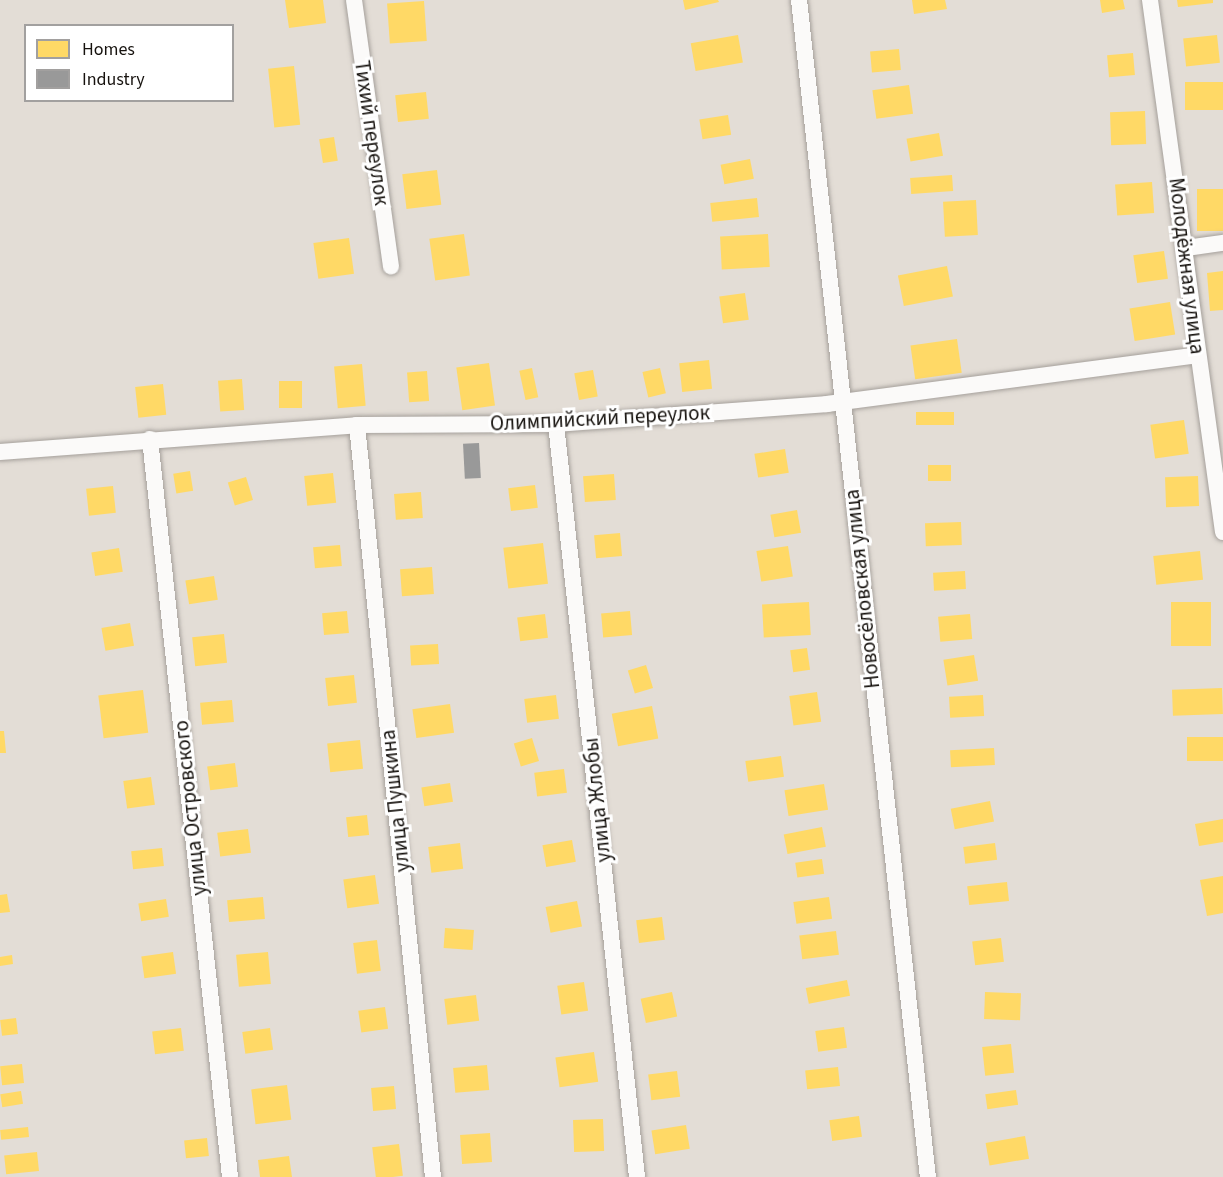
<!DOCTYPE html>
<meta charset="utf-8">
<style>
body{margin:0}
#map{position:relative;width:1223px;height:1177px;overflow:hidden;background:#e3ddd6;font-family:"Source Sans 3",sans-serif}
div>[style]{position:absolute}
[style*='--x']{left:calc(var(--x)*1px);top:calc(var(--y)*1px);width:calc(var(--w)*1px);rotate:calc(var(--a)*1deg)}
.homes>*{inset:0;background:#ffd966;transform-origin:0 0}
.industry>*{inset:0;background:#999;transform-origin:0 0}
.roads{filter:drop-shadow(0 0 2px #a5a09b) drop-shadow(0 0 2px #a5a09b)}
.street>*{height:16px;margin:-8px;padding:0 8px;transform-origin:8px;border-radius:8px;background:#fbfaf9}
span{translate:-50% -50%;white-space:nowrap;text-align:center;line-height:1.15;-webkit-text-stroke:6px #fff;paint-order:stroke}
.street-label{font-size:21px;color:#16120e}
.legend{position:absolute;left:24px;top:24px;width:210px;height:78px;box-sizing:border-box;background:#fff;border:2px solid #a2a09f;margin:0;padding:8px 10px;list-style:none;font-size:18px;color:#16120e}
.legend li{display:flex;align-items:center;gap:12px;height:30px}
.legend b{width:30px;border:2px solid #a2a09f}
</style>
<div id="map">
<div class="homes">
<div style="clip-path:polygon(285px 0,323px 0,326px 23px,289px 28px)"></div>
<div style="clip-path:polygon(683px 0,718px 0,719px 2px,685px 10px)"></div>
<div style="clip-path:polygon(912px 0,945px 0,947px 9px,914px 14px)"></div>
<div style="clip-path:polygon(1100px 0,1123px 0,1125px 9px,1102px 13px)"></div>
<div style="clip-path:polygon(1177px 0,1213px 0,1213px 3px,1178px 7px)"></div>
<div style="left:424px;top:1px;width:40px;height:37px;rotate:86deg"></div>
<div style="left:738px;top:35px;width:28px;height:48px;rotate:80deg"></div>
<div style="left:1217px;top:35px;width:28px;height:34px;rotate:84deg"></div>
<div style="left:899px;top:49px;width:21px;height:29px;rotate:85deg"></div>
<div style="left:1133px;top:53px;width:22px;height:26px;rotate:85deg"></div>
<div style="left:294px;top:66px;width:59px;height:26px;rotate:84deg"></div>
<div style="left:1223px;top:82px;width:28px;height:38px;rotate:90deg"></div>
<div style="left:909px;top:85px;width:29px;height:37px;rotate:82deg"></div>
<div style="left:426px;top:92px;width:27px;height:31px;rotate:84deg"></div>
<div style="left:1145px;top:111px;width:33px;height:35px;rotate:88deg"></div>
<div style="left:728px;top:115px;width:20px;height:29px;rotate:81deg"></div>
<div style="left:939px;top:133px;width:23px;height:33px;rotate:80deg"></div>
<div style="left:334px;top:137px;width:24px;height:15px;rotate:81deg"></div>
<div style="left:750px;top:159px;width:20px;height:30px;rotate:79deg"></div>
<div style="left:437px;top:170px;width:35px;height:35px;rotate:83deg"></div>
<div style="left:952px;top:175px;width:16px;height:42px;rotate:86deg"></div>
<div style="left:1152px;top:182px;width:31px;height:37px;rotate:86deg"></div>
<div style="left:1223px;top:189px;width:42px;height:26px;rotate:90deg"></div>
<div style="left:757px;top:198px;width:19px;height:47px;rotate:84deg"></div>
<div style="left:976px;top:200px;width:35px;height:33px;rotate:87deg"></div>
<div style="left:464px;top:234px;width:42px;height:35px;rotate:82deg"></div>
<div style="left:768px;top:234px;width:33px;height:48px;rotate:87deg"></div>
<div style="left:349px;top:238px;width:36px;height:36px;rotate:82deg"></div>
<div style="left:1164px;top:251px;width:28px;height:31px;rotate:82deg"></div>
<div style="left:947px;top:266px;width:31px;height:50px;rotate:79deg"></div>
<div style="clip-path:polygon(1223px 271px,1223px 310px,1210px 311px,1207px 273px)"></div>
<div style="left:745px;top:293px;width:27px;height:26px;rotate:82deg"></div>
<div style="left:1170px;top:302px;width:33px;height:41px;rotate:81deg"></div>
<div style="left:957px;top:339px;width:34px;height:47px;rotate:82deg"></div>
<div style="left:709px;top:360px;width:29px;height:30px;rotate:84deg"></div>
<div style="left:489px;top:363px;width:43px;height:33px;rotate:82deg"></div>
<div style="left:362px;top:364px;width:42px;height:28px;rotate:85deg"></div>
<div style="left:532px;top:368px;width:30px;height:13px;rotate:78deg"></div>
<div style="left:660px;top:368px;width:26px;height:18px;rotate:77deg"></div>
<div style="left:593px;top:370px;width:27px;height:19px;rotate:80deg"></div>
<div style="left:427px;top:371px;width:30px;height:20px;rotate:86deg"></div>
<div style="left:242px;top:379px;width:31px;height:24px;rotate:86deg"></div>
<div style="left:279px;top:381px;width:23px;height:27px"></div>
<div style="left:163px;top:384px;width:31px;height:28px;rotate:84deg"></div>
<div style="left:954px;top:412px;width:13px;height:38px;rotate:90deg"></div>
<div style="left:1184px;top:420px;width:34px;height:34px;rotate:82deg"></div>
<div style="left:785px;top:449px;width:24px;height:31px;rotate:81deg"></div>
<div style="left:928px;top:465px;width:23px;height:16px"></div>
<div style="left:190px;top:471px;width:20px;height:17px;rotate:81deg"></div>
<div style="left:333px;top:473px;width:30px;height:29px;rotate:84deg"></div>
<div style="left:614px;top:474px;width:26px;height:31px;rotate:86deg"></div>
<div style="left:1198px;top:476px;width:30px;height:33px;rotate:88deg"></div>
<div style="left:246px;top:477px;width:24px;height:19px;rotate:73deg"></div>
<div style="left:535px;top:485px;width:23px;height:27px;rotate:83deg"></div>
<div style="left:113px;top:486px;width:27px;height:27px;rotate:84deg"></div>
<div style="left:421px;top:492px;width:26px;height:27px;rotate:86deg"></div>
<div style="left:797px;top:510px;width:23px;height:27px;rotate:80deg"></div>
<div style="left:961px;top:522px;width:23px;height:36px;rotate:88deg"></div>
<div style="left:620px;top:533px;width:23px;height:26px;rotate:85deg"></div>
<div style="left:543px;top:543px;width:41px;height:40px;rotate:83deg"></div>
<div style="left:340px;top:545px;width:21px;height:27px;rotate:85deg"></div>
<div style="left:788px;top:546px;width:31px;height:32px;rotate:81deg"></div>
<div style="left:119px;top:548px;width:24px;height:28px;rotate:81deg"></div>
<div style="left:1200px;top:551px;width:29px;height:47px;rotate:84deg"></div>
<div style="left:432px;top:567px;width:27px;height:32px;rotate:86deg"></div>
<div style="left:965px;top:571px;width:18px;height:32px;rotate:87deg"></div>
<div style="left:214px;top:576px;width:24px;height:29px;rotate:81deg"></div>
<div style="left:809px;top:602px;width:33px;height:47px;rotate:87deg"></div>
<div style="left:1211px;top:602px;width:44px;height:40px;rotate:90deg"></div>
<div style="left:347px;top:611px;width:22px;height:25px;rotate:85deg"></div>
<div style="left:630px;top:611px;width:24px;height:29px;rotate:85deg"></div>
<div style="left:545px;top:614px;width:24px;height:28px;rotate:83deg"></div>
<div style="left:970px;top:614px;width:25px;height:32px;rotate:85deg"></div>
<div style="left:130px;top:623px;width:23px;height:29px;rotate:80deg"></div>
<div style="left:224px;top:634px;width:29px;height:32px;rotate:84deg"></div>
<div style="left:438px;top:644px;width:20px;height:28px;rotate:87deg"></div>
<div style="left:807px;top:648px;width:22px;height:17px;rotate:82deg"></div>
<div style="left:974px;top:655px;width:26px;height:31px;rotate:81deg"></div>
<div style="left:646px;top:665px;width:24px;height:19px;rotate:73deg"></div>
<div style="left:354px;top:675px;width:28px;height:29px;rotate:84deg"></div>
<div style="left:1222px;top:688px;width:26px;height:50px;rotate:88deg"></div>
<div style="left:143px;top:690px;width:43px;height:45px;rotate:83deg"></div>
<div style="left:817px;top:692px;width:30px;height:28px;rotate:82deg"></div>
<div style="left:556px;top:695px;width:24px;height:32px;rotate:83deg"></div>
<div style="left:983px;top:695px;width:21px;height:34px;rotate:87deg"></div>
<div style="left:232px;top:700px;width:22px;height:32px;rotate:85deg"></div>
<div style="left:450px;top:704px;width:29px;height:38px;rotate:82deg"></div>
<div style="left:652px;top:706px;width:33px;height:41px;rotate:79deg"></div>
<div style="clip-path:polygon(0 731px,4px 731px,6px 753px,0 753px)"></div>
<div style="left:1223px;top:737px;width:24px;height:36px;rotate:90deg"></div>
<div style="left:532px;top:738px;width:24px;height:19px;rotate:73deg"></div>
<div style="left:360px;top:740px;width:29px;height:33px;rotate:84deg"></div>
<div style="left:994px;top:748px;width:17px;height:44px;rotate:87deg"></div>
<div style="left:781px;top:756px;width:21px;height:36px;rotate:82deg"></div>
<div style="left:235px;top:763px;width:24px;height:28px;rotate:83deg"></div>
<div style="left:564px;top:769px;width:24px;height:30px;rotate:83deg"></div>
<div style="left:151px;top:777px;width:28px;height:28px;rotate:82deg"></div>
<div style="left:450px;top:783px;width:19px;height:29px;rotate:81deg"></div>
<div style="left:824px;top:784px;width:26px;height:40px;rotate:81deg"></div>
<div style="left:990px;top:801px;width:21px;height:40px;rotate:79deg"></div>
<div style="left:367px;top:815px;width:20px;height:21px;rotate:84deg"></div>
<div style="clip-path:polygon(1223px 819px,1223px 842px,1199px 846px,1195px 824px)"></div>
<div style="left:822px;top:827px;width:20px;height:39px;rotate:79deg"></div>
<div style="left:248px;top:829px;width:24px;height:31px;rotate:83deg"></div>
<div style="left:572px;top:840px;width:22px;height:30px;rotate:80deg"></div>
<div style="left:460px;top:843px;width:26px;height:32px;rotate:83deg"></div>
<div style="left:995px;top:843px;width:17px;height:32px;rotate:83deg"></div>
<div style="left:162px;top:848px;width:18px;height:31px;rotate:84deg"></div>
<div style="left:822px;top:859px;width:15px;height:27px;rotate:82deg"></div>
<div style="left:375px;top:875px;width:29px;height:32px;rotate:82deg"></div>
<div style="clip-path:polygon(1223px 876px,1223px 913px,1207px 916px,1200px 880px)"></div>
<div style="left:1007px;top:882px;width:19px;height:40px;rotate:84deg"></div>
<div style="clip-path:polygon(7px 894px,10px 912px,0 913px,0 895px)"></div>
<div style="left:263px;top:897px;width:22px;height:36px;rotate:85deg"></div>
<div style="left:829px;top:897px;width:22px;height:36px;rotate:82deg"></div>
<div style="left:166px;top:899px;width:18px;height:28px;rotate:81deg"></div>
<div style="left:577px;top:901px;width:26px;height:32px;rotate:79deg"></div>
<div style="left:662px;top:917px;width:23px;height:26px;rotate:83deg"></div>
<div style="left:445px;top:928px;width:29px;height:20px;rotate:4deg"></div>
<div style="left:836px;top:931px;width:24px;height:37px;rotate:83deg"></div>
<div style="left:1001px;top:938px;width:24px;height:29px;rotate:83deg"></div>
<div style="left:377px;top:940px;width:31px;height:24px;rotate:83deg"></div>
<div style="left:173px;top:952px;width:22px;height:32px;rotate:82deg"></div>
<div style="left:268px;top:952px;width:32px;height:32px;rotate:85deg"></div>
<div style="clip-path:polygon(12px 955px,13px 964px,0 966px,0 957px)"></div>
<div style="left:847px;top:980px;width:16px;height:42px;rotate:79deg"></div>
<div style="left:584px;top:982px;width:29px;height:27px;rotate:82deg"></div>
<div style="left:672px;top:992px;width:25px;height:32px;rotate:78deg"></div>
<div style="left:985px;top:992px;width:36px;height:27px;rotate:2deg"></div>
<div style="left:476px;top:995px;width:26px;height:32px;rotate:83deg"></div>
<div style="left:385px;top:1007px;width:22px;height:27px;rotate:82deg"></div>
<div style="left:16px;top:1018px;width:16px;height:16px;rotate:83deg"></div>
<div style="left:844px;top:1027px;width:21px;height:29px;rotate:82deg"></div>
<div style="left:181px;top:1028px;width:23px;height:29px;rotate:83deg"></div>
<div style="left:270px;top:1028px;width:22px;height:28px;rotate:82deg"></div>
<div style="left:1011px;top:1044px;width:29px;height:29px;rotate:84deg"></div>
<div style="left:594px;top:1052px;width:30px;height:39px;rotate:82deg"></div>
<div style="left:22px;top:1064px;width:19px;height:22px;rotate:84deg"></div>
<div style="left:487px;top:1065px;width:25px;height:34px;rotate:85deg"></div>
<div style="left:838px;top:1067px;width:19px;height:33px;rotate:84deg"></div>
<div style="left:677px;top:1071px;width:26px;height:29px;rotate:83deg"></div>
<div style="left:287px;top:1085px;width:35px;height:36px;rotate:83deg"></div>
<div style="left:394px;top:1086px;width:23px;height:23px;rotate:85deg"></div>
<div style="left:1016px;top:1090px;width:15px;height:31px;rotate:82deg"></div>
<div style="left:21px;top:1091px;width:13px;height:21px;rotate:81deg"></div>
<div style="left:859px;top:1116px;width:21px;height:30px;rotate:82deg"></div>
<div style="left:603px;top:1119px;width:32px;height:30px;rotate:88deg"></div>
<div style="left:686px;top:1125px;width:24px;height:35px;rotate:81deg"></div>
<div style="left:28px;top:1127px;width:10px;height:28px;rotate:84deg"></div>
<div style="left:490px;top:1133px;width:29px;height:30px;rotate:86deg"></div>
<div style="left:1025px;top:1136px;width:23px;height:40px;rotate:80deg"></div>
<div style="left:207px;top:1138px;width:18px;height:23px;rotate:84deg"></div>
<div style="left:399px;top:1144px;width:32px;height:27px;rotate:83deg"></div>
<div style="left:37px;top:1152px;width:19px;height:33px;rotate:84deg"></div>
<div style="clip-path:polygon(289px 1156px,292px 1177px,260px 1177px,258px 1160px)"></div>
</div>
<div class="industry">
<div style="left:479px;top:443px;width:35px;height:16px;rotate:87deg"></div>
</div>
<div class="roads">
<div class="street">
<div style="--x:354;--y:0;--w:269;--a:82.1"></div>
<div style="--x:799;--y:0;--w:1184;--a:83.75"></div>
<div style="--x:1150;--y:0;--w:537;--a:82.19"></div>
<div style="--x:1186;--y:248;--w:37;--a:-8"></div>
<div style="--x:556;--y:424;--w:757;--a:83.86"></div>
<div style="--x:357;--y:425;--w:756;--a:84.23"></div>
<div style="--x:150;--y:439;--w:742;--a:83.81"></div>
<div style="--x:0;--y:452;--w:358;--a:-4.3"></div>
<div style="--x:357;--y:425;--w:199;--a:-0.3"></div>
<div style="--x:556;--y:424;--w:272;--a:-4.2"></div>
<div style="--x:827;--y:404;--w:374;--a:-7.5"></div>
</div>
</div>
<div class="street-label">
<span style="left:372px;top:133px;rotate:82deg">Тихий переулок</span>
<span style="left:1187px;top:266px;rotate:83deg">Молодёжная улица</span>
<span style="left:600px;top:418px;rotate:-3deg">Олимпийский переулок</span>
<span style="left:862px;top:589px;rotate:-96deg">Новосёловская улица</span>
<span style="left:597px;top:800px;rotate:-96deg">улица Жлобы</span>
<span style="left:395px;top:801px;rotate:-96deg">улица Пушкина</span>
<span style="left:190px;top:808px;rotate:-96deg">улица Островского</span>
</div>
<ul class="legend">
<li><b style="height:16px;background:#ffd966"></b>Homes</li>
<li><b style="height:16px;background:#999"></b>Industry</li>
</ul>
</div>
